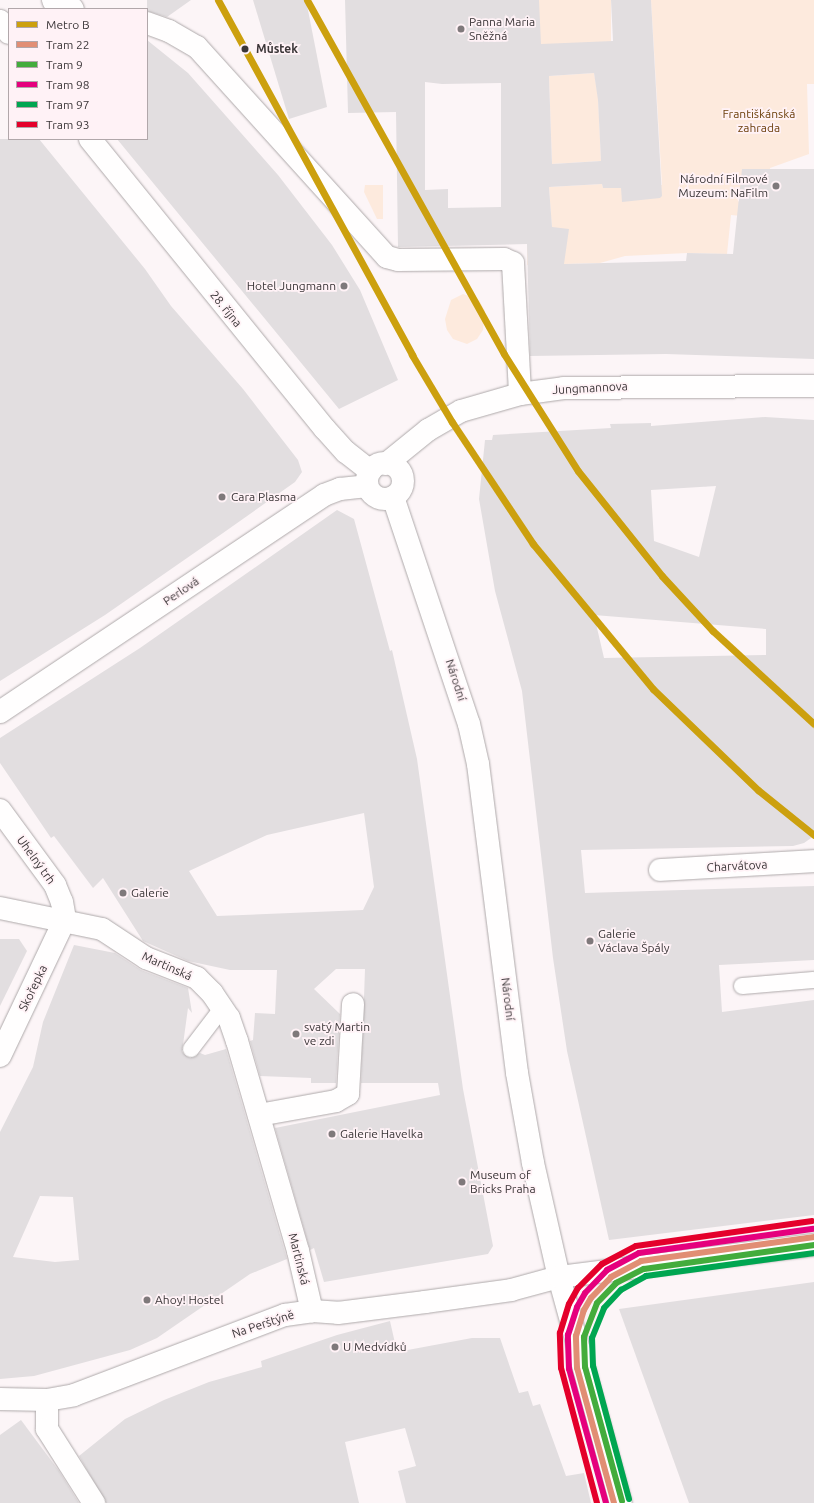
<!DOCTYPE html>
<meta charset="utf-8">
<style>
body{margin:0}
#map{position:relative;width:814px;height:1503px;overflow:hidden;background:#fcf5f7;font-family:Ubuntu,sans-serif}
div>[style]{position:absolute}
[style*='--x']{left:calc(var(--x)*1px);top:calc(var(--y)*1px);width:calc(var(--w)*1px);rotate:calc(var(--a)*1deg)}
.green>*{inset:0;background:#fdeadd;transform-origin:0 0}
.building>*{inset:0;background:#e2dee0}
.roads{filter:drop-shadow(0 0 1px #aea9aa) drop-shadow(0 0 1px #aea9aa)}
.lane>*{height:16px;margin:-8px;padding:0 8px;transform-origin:8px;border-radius:8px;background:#fffefe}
.street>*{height:22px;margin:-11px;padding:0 11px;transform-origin:11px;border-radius:11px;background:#fffefe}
.street>.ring{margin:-11px;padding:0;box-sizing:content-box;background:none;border:22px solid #fffefe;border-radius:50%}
.tram-1>*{height:6px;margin:-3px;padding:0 3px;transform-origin:3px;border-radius:3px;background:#e18e74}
.tram-2>*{height:6px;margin:-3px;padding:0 3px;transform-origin:3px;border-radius:3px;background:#43ac3c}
.tram-3>*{height:6px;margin:-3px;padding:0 3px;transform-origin:3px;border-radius:3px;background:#e5007d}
.tram-4>*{height:6px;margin:-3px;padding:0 3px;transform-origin:3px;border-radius:3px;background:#00a651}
.tram-5>*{height:6px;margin:-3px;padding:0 3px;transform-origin:3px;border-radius:3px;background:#e4002b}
.metro-1>*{height:7px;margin:-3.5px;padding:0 3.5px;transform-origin:3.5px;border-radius:3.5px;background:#cca00e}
.dots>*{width:11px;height:11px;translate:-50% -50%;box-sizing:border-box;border:2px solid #fff2f6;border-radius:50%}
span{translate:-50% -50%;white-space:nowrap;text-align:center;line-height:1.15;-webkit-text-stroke:3.5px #fff2f6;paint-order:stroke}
.poi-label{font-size:12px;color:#3b3638}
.left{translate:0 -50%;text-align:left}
.right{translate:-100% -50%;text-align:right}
.stop-label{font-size:12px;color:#3b3638;font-weight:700}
.park-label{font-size:12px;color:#6e410e}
.street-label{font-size:12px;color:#3b3638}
.legend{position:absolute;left:8px;top:8px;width:140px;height:132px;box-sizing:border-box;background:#fff2f6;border:1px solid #b1a7aa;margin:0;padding:5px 7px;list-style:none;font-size:12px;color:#3b3638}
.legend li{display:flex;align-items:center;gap:8px;height:20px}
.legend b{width:20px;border:1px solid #b1a7aa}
</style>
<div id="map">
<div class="green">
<div style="left:539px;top:0;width:72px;height:44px"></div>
<div style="clip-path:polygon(651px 0,814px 0,814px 84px,807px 84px,809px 154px,770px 168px,766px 220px,765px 218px,731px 215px,727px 254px,687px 253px,625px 256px,600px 263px,527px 265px,527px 244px,538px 244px,552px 230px,549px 187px,602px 184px,603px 188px,662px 185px)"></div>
<div style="clip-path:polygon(594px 73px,598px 96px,601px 161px,552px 164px,549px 76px)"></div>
<div style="clip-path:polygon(365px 185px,383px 185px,383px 219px,377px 219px,364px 192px)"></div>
<div style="clip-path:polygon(463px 294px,479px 300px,485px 311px,483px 330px,477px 339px,467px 344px,453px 339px,447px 330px,445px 319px,451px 300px)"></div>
</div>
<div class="building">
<div style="clip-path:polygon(147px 0,191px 0,167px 17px,147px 11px)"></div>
<div style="clip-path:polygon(253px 0,306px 0,327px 107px,289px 119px)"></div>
<div style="clip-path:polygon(evenodd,345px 0,539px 0,541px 44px,613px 41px,611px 0,651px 0,662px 196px,660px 198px,622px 202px,621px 188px,603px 188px,602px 184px,549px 187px,552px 227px,569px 229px,564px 264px,686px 261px,687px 253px,733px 254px,742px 169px,814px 169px,814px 359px,666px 354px,530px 356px,527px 244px,398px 247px,396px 112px,348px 113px,345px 0,594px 73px,598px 100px,601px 161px,552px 164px,549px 76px,594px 73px,345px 0,425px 82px,442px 84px,501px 83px,501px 207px,448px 208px,448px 189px,425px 190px,425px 82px)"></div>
<div style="clip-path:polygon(147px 40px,188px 73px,211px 99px,278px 175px,332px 245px,360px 290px,398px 380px,339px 409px,117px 139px,147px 139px)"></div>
<div style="clip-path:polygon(0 139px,39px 139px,145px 269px,171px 306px,243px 389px,298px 460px,302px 472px,295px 482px,223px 533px,105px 615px,0 681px)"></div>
<div style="clip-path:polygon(evenodd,765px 417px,814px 420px,814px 836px,804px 843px,793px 846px,581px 850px,585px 893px,814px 886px,814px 960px,719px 965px,722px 1012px,814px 1000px,814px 1215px,609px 1240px,567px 1051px,553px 958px,522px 691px,495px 591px,479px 499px,485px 440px,492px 440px,493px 435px,611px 428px,610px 424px,651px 423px,651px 426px,765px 417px,716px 486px,699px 557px,654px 541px,651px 490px,716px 486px,765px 417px,594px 615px,766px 629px,766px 655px,604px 658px,594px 615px)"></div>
<div style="clip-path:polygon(evenodd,337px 510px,354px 519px,390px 651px,392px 650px,417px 759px,463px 1089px,493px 1246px,488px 1254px,324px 1282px,314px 1248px,310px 1250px,275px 1128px,440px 1095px,438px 1083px,361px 1083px,365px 969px,336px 969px,314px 989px,340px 1014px,336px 1083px,311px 1083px,311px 1078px,260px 1076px,250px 1041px,253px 1040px,255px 1013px,275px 1014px,277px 970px,230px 970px,188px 961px,143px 941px,103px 878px,93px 888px,54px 836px,51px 838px,0 763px,0 738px,140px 648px,337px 510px,364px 813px,374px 887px,363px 910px,217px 916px,189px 871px,267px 835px,364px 813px)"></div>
<div style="clip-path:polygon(0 939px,19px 939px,27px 951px,0 1006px)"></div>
<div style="clip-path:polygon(evenodd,74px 945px,115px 953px,141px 970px,188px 988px,192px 1013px,188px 1008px,182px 1052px,190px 1058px,200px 1053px,205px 1055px,226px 1049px,287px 1259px,250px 1274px,157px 1338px,130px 1350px,34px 1376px,0 1379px,0 1132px,33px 1067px,43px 1022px,74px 945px,40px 1196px,73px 1197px,79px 1260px,55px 1262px,13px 1257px,40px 1196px)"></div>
<div style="clip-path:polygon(814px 1282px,814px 1503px,689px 1503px,619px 1309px)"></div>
<div style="clip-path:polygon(390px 1321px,397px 1352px,472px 1338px,500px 1338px,519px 1393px,528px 1391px,533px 1406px,540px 1404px,566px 1476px,584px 1473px,591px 1503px,406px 1503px,398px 1471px,416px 1466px,405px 1428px,345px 1442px,359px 1503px,106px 1503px,79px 1456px,125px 1419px,164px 1400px,209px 1382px,262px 1367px,261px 1361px,337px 1335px)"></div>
<div style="clip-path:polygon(21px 1420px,59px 1471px,79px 1503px,0 1503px,0 1435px)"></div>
</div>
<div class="roads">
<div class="lane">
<div style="--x:742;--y:986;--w:72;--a:-4.8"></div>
<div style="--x:191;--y:1049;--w:53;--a:-52.7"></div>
</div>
<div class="street">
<div style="--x:53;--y:0;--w:7;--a:63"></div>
<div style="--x:56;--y:6;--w:17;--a:10"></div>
<div style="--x:0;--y:21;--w:15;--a:53"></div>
<div style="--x:147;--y:23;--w:23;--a:20"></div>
<div style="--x:169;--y:31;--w:32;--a:30"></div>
<div style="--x:197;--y:47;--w:283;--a:47.9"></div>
<div style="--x:387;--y:257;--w:11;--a:15"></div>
<div style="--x:398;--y:260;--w:106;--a:-0.5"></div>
<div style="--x:504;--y:259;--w:10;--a:24"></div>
<div style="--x:513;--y:263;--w:131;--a:86.9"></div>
<div style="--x:90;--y:139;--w:373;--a:51"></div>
<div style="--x:325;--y:429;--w:31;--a:48"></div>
<div style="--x:346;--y:452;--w:31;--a:38"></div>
<div class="ring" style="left:367px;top:463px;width:14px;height:14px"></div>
<div style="--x:386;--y:464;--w:54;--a:-39"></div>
<div style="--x:428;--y:430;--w:38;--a:-30"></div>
<div style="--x:461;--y:411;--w:61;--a:-16.1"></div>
<div style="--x:520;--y:394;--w:44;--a:-7.8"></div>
<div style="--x:564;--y:388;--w:250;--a:-0.5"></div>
<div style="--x:393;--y:497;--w:239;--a:71.5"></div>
<div style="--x:469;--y:724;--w:41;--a:77.3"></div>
<div style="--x:478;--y:764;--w:311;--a:82.8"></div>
<div style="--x:517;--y:1073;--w:91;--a:79.9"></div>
<div style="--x:533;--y:1163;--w:117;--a:77.2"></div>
<div style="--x:559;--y:1277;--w:234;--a:74.7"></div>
<div style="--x:0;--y:712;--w:390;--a:-33.8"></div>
<div style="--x:324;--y:495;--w:17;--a:-21"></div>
<div style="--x:340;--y:489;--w:27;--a:-6"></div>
<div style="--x:0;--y:810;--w:93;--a:53.7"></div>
<div style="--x:55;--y:885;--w:18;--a:68"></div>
<div style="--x:62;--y:902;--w:17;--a:80"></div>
<div style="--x:660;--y:870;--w:154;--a:-3.3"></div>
<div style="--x:0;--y:908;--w:104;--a:11.6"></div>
<div style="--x:102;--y:929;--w:53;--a:33.4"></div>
<div style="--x:146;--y:958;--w:55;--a:21.4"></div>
<div style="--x:197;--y:978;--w:21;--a:45"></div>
<div style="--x:212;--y:993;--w:30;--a:56"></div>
<div style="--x:229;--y:1018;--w:24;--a:71"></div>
<div style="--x:237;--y:1041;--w:219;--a:73.8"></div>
<div style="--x:298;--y:1251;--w:62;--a:76.9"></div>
<div style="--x:0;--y:1056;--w:152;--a:-64.6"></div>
<div style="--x:259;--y:1115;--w:78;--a:-10.3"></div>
<div style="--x:336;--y:1101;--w:14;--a:-30"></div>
<div style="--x:348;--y:1094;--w:90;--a:-86.8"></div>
<div style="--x:0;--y:1399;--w:47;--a:1.2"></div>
<div style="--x:47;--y:1400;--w:27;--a:-10"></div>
<div style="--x:74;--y:1395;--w:226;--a:-20.8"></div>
<div style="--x:285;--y:1315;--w:27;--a:-8"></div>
<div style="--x:312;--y:1311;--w:26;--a:4"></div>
<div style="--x:338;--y:1313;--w:88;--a:-7.2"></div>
<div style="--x:425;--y:1302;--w:87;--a:-7.9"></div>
<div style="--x:511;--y:1290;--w:50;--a:-15.2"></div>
<div style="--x:559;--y:1277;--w:257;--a:-7.2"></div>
<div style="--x:47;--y:1400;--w:29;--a:90"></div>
<div style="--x:47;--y:1429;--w:88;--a:57.6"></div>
</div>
</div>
<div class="tram-1">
<div style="--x:614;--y:1503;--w:140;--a:-105.3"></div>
<div style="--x:577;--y:1368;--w:32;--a:-92"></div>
<div style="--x:576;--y:1336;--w:27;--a:-73"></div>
<div style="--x:584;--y:1310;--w:14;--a:-60"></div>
<div style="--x:591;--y:1298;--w:29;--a:-46"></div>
<div style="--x:611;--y:1277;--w:34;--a:-28"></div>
<div style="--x:641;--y:1261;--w:175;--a:-7.9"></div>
</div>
<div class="tram-2">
<div style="--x:622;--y:1501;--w:139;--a:-105.4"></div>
<div style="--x:585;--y:1367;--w:30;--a:-92"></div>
<div style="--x:584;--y:1337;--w:36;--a:-69"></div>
<div style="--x:597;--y:1303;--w:28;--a:-46"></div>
<div style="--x:616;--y:1283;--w:31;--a:-27"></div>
<div style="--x:644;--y:1269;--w:172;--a:-8"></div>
</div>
<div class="tram-3">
<div style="--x:606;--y:1503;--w:139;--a:-105.4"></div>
<div style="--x:569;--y:1369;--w:34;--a:-92"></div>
<div style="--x:568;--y:1335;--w:29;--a:-72"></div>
<div style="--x:577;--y:1307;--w:16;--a:-60"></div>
<div style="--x:585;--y:1293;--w:32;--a:-46"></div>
<div style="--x:607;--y:1270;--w:36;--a:-28"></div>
<div style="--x:639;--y:1253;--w:176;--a:-7.9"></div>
</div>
<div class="tram-4">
<div style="--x:629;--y:1499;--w:138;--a:-105.1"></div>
<div style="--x:593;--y:1366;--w:28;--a:-92"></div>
<div style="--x:592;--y:1338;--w:32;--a:-68"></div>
<div style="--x:604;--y:1308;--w:25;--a:-47"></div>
<div style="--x:621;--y:1290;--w:29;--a:-29"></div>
<div style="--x:646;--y:1276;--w:170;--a:-7.8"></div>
</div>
<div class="tram-5">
<div style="--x:597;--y:1503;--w:140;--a:-104.9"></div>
<div style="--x:561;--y:1368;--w:35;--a:-92"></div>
<div style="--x:560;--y:1333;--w:30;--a:-73"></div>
<div style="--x:569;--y:1304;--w:18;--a:-61"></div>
<div style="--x:578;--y:1288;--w:34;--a:-45"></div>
<div style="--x:602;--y:1264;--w:38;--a:-28"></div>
<div style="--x:636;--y:1246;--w:178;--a:-8.1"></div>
</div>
<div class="metro-1">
<div style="--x:218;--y:0;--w:405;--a:61.3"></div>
<div style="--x:412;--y:355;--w:78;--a:59.2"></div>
<div style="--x:452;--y:422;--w:146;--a:56.4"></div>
<div style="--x:533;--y:544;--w:188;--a:50.4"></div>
<div style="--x:653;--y:689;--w:146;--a:43.9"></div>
<div style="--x:758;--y:790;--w:72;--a:38.8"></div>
<div style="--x:307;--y:0;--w:405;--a:60.9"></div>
<div style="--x:504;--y:354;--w:138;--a:57.7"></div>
<div style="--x:578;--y:471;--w:134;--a:51.3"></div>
<div style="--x:662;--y:576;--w:75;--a:47.2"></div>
<div style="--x:713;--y:631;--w:137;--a:42.6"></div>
</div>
<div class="dots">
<div style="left:461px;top:29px;background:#7f797b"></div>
<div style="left:245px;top:49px;background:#3b3638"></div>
<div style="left:776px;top:186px;background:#7f797b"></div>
<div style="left:344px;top:286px;background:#7f797b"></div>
<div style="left:222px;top:497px;background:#7f797b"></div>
<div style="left:123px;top:893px;background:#7f797b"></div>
<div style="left:590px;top:941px;background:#7f797b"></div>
<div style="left:296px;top:1034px;background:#7f797b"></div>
<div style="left:332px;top:1134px;background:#7f797b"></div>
<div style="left:462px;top:1182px;background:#7f797b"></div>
<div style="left:147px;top:1300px;background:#7f797b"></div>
<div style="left:335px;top:1347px;background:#7f797b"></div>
</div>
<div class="poi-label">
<span class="left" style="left:469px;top:29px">Panna Maria<br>Sněžná</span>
<span class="right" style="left:768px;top:186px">Národní Filmové<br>Muzeum: NaFilm</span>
<span class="right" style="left:336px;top:286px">Hotel Jungmann</span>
<span class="left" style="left:231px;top:497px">Cara Plasma</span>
<span class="left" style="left:131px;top:893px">Galerie</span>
<span class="left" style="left:598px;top:941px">Galerie<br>Václava Špály</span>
<span class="left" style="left:304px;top:1034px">svatý Martin<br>ve zdi</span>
<span class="left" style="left:340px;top:1134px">Galerie Havelka</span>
<span class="left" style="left:470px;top:1182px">Museum of<br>Bricks Praha</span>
<span class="left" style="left:155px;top:1300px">Ahoy! Hostel</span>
<span class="left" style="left:343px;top:1347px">U Medvídků</span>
</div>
<div class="stop-label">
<span class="left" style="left:256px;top:49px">Můstek</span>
</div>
<div class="park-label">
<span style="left:759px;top:121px">Františkánská<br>zahrada</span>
</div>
<div class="street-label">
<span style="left:226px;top:309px;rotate:51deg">28. října</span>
<span style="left:590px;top:388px;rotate:-3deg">Jungmannova</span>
<span style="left:181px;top:591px;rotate:-34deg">Perlová</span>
<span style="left:456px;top:680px;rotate:72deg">Národní</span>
<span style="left:36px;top:860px;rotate:54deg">Uhelný trh</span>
<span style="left:737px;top:866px;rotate:-3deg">Charvátova</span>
<span style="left:167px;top:966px;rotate:24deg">Martinská</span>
<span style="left:33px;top:988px;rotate:-64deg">Skořepka</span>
<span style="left:508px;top:999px;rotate:83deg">Národní</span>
<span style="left:299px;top:1259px;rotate:76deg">Martinská</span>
<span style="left:263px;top:1324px;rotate:-18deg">Na Perštýně</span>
</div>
<ul class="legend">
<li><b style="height:5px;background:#cca00e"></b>Metro B</li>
<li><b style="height:5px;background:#e18e74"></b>Tram 22</li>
<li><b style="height:5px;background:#43ac3c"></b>Tram 9</li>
<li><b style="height:5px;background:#e5007d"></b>Tram 98</li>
<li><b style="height:5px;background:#00a651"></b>Tram 97</li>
<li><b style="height:5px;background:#e4002b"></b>Tram 93</li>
</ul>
</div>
